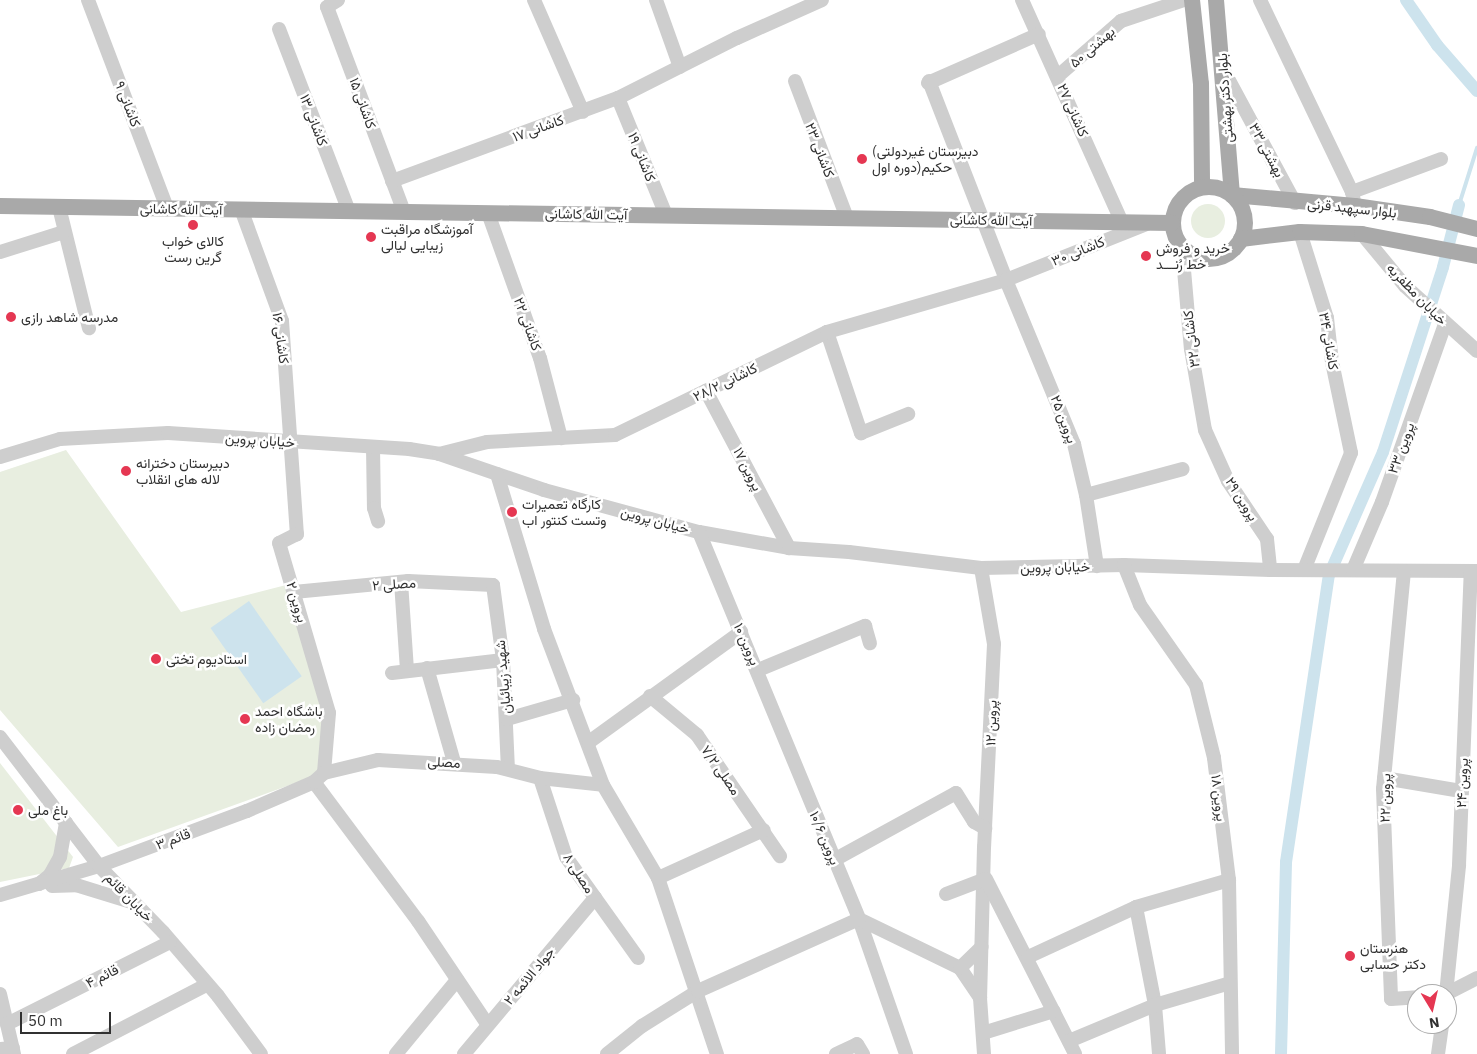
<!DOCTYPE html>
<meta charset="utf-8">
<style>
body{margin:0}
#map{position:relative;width:1477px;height:1054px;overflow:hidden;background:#fff;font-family:"IBM Plex Sans",Vazirmatn,sans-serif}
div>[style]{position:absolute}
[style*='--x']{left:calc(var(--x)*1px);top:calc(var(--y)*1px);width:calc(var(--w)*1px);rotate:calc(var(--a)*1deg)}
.green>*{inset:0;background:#e8eee0}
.round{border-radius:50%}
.water>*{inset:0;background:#cde3ed;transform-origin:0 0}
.stream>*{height:4px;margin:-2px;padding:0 2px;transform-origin:2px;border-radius:2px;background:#cde3ed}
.canal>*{height:12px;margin:-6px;padding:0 6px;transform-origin:6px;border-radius:6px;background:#cde3ed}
.minor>*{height:14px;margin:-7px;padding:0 7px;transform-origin:7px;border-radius:7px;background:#cecece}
.major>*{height:16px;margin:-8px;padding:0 8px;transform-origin:8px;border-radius:8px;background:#a9a9a9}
.major>.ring{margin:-8px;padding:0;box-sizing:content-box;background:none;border:16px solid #a9a9a9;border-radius:50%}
.dots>*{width:14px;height:14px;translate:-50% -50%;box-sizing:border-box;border:2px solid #fff;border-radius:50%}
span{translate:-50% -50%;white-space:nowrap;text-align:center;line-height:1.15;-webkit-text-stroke:5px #fff;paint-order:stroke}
.street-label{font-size:14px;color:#313131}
.poi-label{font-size:14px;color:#313131}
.left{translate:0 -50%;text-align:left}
.north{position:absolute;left:1407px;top:984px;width:50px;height:50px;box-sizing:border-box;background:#fff;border:1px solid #adadad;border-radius:50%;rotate:171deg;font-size:14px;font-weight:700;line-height:20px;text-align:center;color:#313131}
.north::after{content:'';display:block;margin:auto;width:18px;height:22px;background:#e53752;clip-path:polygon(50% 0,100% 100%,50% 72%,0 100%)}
.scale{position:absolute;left:20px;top:1012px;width:91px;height:22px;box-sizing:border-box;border:2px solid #313131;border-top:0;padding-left:6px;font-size:15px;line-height:18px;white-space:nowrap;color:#313131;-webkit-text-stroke:4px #fff;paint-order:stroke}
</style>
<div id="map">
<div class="green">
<div class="round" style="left:1191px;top:204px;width:34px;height:34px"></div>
<div style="clip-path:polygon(66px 450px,181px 612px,290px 584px,325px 706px,323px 773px,118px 847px,0 710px,0 472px)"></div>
<div style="clip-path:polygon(0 763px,73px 857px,69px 868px,0 882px)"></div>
</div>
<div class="water">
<div style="left:249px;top:601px;width:92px;height:47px;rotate:55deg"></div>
</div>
<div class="stream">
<div style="--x:1459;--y:205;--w:60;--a:-72.5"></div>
</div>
<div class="canal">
<div style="--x:1406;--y:0;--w:55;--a:55.4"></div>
<div style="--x:1437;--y:45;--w:61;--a:49"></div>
<div style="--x:1281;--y:1054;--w:192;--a:-88.5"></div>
<div style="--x:1286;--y:862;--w:290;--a:-81.5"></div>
<div style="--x:1329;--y:575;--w:134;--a:-66.3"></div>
<div style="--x:1383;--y:452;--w:194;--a:-72"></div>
<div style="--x:1443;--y:267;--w:64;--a:-75.5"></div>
</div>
<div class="minor">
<div style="--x:88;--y:0;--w:222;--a:69.2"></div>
<div style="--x:338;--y:0;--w:13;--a:148"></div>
<div style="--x:327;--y:7;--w:219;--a:69.4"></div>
<div style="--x:534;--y:0;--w:122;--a:66.4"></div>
<div style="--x:656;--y:0;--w:71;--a:70.3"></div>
<div style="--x:1022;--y:0;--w:243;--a:65.8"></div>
<div style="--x:1260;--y:0;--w:213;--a:64.4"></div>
<div style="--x:1352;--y:192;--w:14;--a:78"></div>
<div style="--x:279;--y:29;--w:195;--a:69"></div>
<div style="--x:1224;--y:71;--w:150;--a:61.7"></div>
<div style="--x:1058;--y:76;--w:84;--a:-41.1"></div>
<div style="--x:1121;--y:21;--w:66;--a:-18.4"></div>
<div style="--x:795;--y:81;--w:147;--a:69.2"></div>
<div style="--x:929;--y:81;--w:213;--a:68.8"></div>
<div style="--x:1006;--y:280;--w:178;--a:67.5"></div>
<div style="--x:1074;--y:444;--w:52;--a:76.8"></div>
<div style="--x:1086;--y:495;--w:72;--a:81.2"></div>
<div style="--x:928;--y:83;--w:121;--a:-23.8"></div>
<div style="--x:618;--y:98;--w:126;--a:67.7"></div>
<div style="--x:392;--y:181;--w:241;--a:-20.2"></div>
<div style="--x:618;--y:98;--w:133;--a:-26.8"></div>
<div style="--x:737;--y:38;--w:93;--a:-24.1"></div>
<div style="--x:1352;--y:192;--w:95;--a:-20.3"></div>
<div style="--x:59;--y:207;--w:125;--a:76.1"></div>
<div style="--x:241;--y:209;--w:119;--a:69.9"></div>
<div style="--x:282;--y:321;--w:214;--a:86"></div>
<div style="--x:297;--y:534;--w:20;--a:153"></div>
<div style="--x:279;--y:543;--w:177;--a:73.6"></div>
<div style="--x:329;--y:713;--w:60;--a:94.8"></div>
<div style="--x:488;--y:213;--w:154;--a:70.3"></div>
<div style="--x:540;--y:358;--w:83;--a:75.3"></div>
<div style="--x:1300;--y:232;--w:90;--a:72.6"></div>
<div style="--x:1327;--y:318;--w:44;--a:83.5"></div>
<div style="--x:1332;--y:362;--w:93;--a:78.2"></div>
<div style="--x:1351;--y:453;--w:126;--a:111.9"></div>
<div style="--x:1362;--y:234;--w:67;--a:50.4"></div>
<div style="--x:1405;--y:286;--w:97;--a:42.1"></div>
<div style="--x:1182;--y:247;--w:102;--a:85"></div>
<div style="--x:1191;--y:349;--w:82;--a:80.2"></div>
<div style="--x:1205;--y:430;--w:56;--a:65.7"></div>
<div style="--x:1228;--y:481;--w:70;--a:56.1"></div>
<div style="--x:1267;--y:539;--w:31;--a:84"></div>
<div style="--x:0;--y:252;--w:67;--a:-17.4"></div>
<div style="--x:827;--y:332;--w:107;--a:71.4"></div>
<div style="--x:861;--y:433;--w:51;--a:-22"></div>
<div style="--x:706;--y:391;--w:178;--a:62.1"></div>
<div style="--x:373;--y:447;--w:61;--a:89.1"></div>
<div style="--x:374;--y:508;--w:14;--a:73"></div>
<div style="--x:439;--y:454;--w:49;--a:-14"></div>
<div style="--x:487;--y:442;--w:128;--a:-3.1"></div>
<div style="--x:615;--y:435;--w:236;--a:-25.9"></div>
<div style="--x:827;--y:332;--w:186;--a:-16.2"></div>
<div style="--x:1006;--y:280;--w:152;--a:-21.7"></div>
<div style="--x:0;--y:457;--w:63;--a:-16.7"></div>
<div style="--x:60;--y:439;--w:108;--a:-3.2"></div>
<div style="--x:168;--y:433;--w:242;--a:3.8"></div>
<div style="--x:409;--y:449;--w:30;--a:9"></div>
<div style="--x:439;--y:454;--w:111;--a:18.9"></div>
<div style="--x:544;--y:490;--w:161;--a:15.2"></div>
<div style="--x:699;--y:532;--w:91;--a:10.1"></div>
<div style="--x:789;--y:548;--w:60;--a:3.8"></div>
<div style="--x:849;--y:552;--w:133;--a:6.9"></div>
<div style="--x:981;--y:568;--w:143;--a:-1.2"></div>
<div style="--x:1124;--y:565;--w:146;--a:2"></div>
<div style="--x:1270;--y:570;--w:207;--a:0.3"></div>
<div style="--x:497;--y:474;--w:162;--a:73.1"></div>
<div style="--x:544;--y:629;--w:167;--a:69.3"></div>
<div style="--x:603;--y:785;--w:108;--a:59.4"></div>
<div style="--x:658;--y:878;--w:186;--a:71.5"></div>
<div style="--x:1086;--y:495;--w:100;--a:-15"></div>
<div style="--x:699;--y:532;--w:419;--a:67.5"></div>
<div style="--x:859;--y:919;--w:143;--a:70.8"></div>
<div style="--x:1124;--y:565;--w:43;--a:68.2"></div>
<div style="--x:1140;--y:605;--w:98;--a:55"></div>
<div style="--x:1196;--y:685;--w:75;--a:76.1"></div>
<div style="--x:1214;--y:758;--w:123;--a:83"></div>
<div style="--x:1229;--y:880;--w:174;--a:89"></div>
<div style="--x:981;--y:568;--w:77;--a:80.3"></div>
<div style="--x:994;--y:644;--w:203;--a:92.8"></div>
<div style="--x:984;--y:847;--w:151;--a:91.5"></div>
<div style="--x:980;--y:998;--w:56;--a:85.9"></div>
<div style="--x:1353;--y:570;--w:74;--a:-66.9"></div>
<div style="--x:1382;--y:502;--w:189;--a:-70.5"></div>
<div style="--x:1404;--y:571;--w:219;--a:95.5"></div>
<div style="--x:1383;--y:789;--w:210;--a:87.8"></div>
<div style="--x:1391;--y:999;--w:26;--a:-4"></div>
<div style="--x:401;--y:582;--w:89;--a:86.1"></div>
<div style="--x:294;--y:592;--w:115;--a:-5.5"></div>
<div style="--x:408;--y:581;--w:85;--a:2.7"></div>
<div style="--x:493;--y:585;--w:76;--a:82.4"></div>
<div style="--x:503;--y:660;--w:109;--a:87.4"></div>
<div style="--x:427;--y:668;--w:98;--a:74"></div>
<div style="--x:758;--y:670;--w:116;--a:-22.4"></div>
<div style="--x:865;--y:626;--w:18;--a:74"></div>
<div style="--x:392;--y:673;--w:112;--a:-6.7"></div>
<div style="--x:650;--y:696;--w:61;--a:39.7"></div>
<div style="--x:697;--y:735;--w:147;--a:55.6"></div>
<div style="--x:507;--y:719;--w:69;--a:-16.1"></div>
<div style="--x:0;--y:737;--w:163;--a:52.5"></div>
<div style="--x:99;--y:866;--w:92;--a:45.9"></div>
<div style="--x:163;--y:932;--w:84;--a:49.3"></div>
<div style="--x:218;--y:996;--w:72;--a:53.4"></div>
<div style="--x:589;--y:742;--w:188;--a:-35.9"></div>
<div style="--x:540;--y:778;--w:83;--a:71.8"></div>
<div style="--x:566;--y:857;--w:124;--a:54.5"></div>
<div style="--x:1384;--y:778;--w:78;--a:9.6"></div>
<div style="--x:314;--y:782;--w:174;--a:53.2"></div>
<div style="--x:418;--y:921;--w:125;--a:56.1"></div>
<div style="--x:834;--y:860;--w:139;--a:-28.8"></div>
<div style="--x:956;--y:793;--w:34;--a:58"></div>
<div style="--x:974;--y:822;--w:13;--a:29"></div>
<div style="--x:658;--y:878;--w:116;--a:-24.4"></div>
<div style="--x:986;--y:879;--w:196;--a:63"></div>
<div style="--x:39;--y:884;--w:14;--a:-39"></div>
<div style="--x:50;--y:875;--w:21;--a:-61"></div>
<div style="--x:60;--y:857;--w:35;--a:-80"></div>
<div style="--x:52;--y:886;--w:24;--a:-2"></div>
<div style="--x:76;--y:885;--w:58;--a:17.2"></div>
<div style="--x:946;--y:894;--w:42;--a:-21"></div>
<div style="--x:0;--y:895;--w:103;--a:-16.3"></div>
<div style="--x:99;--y:866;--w:158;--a:-20.4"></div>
<div style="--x:247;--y:811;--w:73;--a:-23.4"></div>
<div style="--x:314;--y:782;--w:13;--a:-42"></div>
<div style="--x:324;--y:773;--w:56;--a:-13.5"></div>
<div style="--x:378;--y:760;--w:119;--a:3.4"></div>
<div style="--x:497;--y:767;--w:44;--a:14.3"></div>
<div style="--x:540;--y:778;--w:63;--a:6.3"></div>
<div style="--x:1136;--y:907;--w:100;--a:79"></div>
<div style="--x:1155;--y:1005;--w:49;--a:85.3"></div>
<div style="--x:859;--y:919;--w:112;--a:25.9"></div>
<div style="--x:1028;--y:957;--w:119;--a:-24.8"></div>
<div style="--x:1136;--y:907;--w:97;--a:-16.2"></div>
<div style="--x:960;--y:968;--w:36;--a:56"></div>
<div style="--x:960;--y:968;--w:30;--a:-44"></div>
<div style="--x:0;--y:994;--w:62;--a:76.9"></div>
<div style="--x:1446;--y:994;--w:130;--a:-84.2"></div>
<div style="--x:1459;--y:865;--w:294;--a:-87.7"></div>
<div style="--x:1446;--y:994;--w:35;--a:-27"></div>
<div style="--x:7;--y:1024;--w:182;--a:-26.7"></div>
<div style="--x:983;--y:1033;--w:74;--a:-17.2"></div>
<div style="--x:1069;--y:1041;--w:93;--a:-22.7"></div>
<div style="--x:1155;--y:1005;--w:78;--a:-16.3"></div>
<div style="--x:0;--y:1049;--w:13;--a:-4"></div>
<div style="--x:73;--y:1054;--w:150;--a:-27.4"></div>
<div style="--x:396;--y:1054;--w:96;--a:-50.5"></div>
<div style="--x:464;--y:1054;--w:204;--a:-50"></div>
<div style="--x:607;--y:1054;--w:45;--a:-38.7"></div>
<div style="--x:642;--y:1026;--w:66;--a:-32"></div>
<div style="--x:698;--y:991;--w:176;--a:-24.1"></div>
<div style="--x:836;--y:1054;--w:23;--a:-25"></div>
<div style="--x:857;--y:1044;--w:12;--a:59"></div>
<div style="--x:1438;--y:1054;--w:30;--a:-82"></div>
</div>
<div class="major">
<div style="--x:1192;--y:0;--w:84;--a:83.9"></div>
<div style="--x:1201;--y:84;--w:103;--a:89.4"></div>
<div style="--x:1216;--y:0;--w:196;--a:85.3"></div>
<div style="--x:1232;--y:195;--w:123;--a:5.1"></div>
<div style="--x:1355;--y:206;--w:76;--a:8.3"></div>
<div style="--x:1430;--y:217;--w:49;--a:14.3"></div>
<div class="ring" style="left:1173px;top:187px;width:56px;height:56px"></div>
<div style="--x:0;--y:206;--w:1172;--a:0.83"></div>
<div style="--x:1241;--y:239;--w:59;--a:-6.8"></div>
<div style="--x:1300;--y:232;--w:62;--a:1.8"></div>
<div style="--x:1362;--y:234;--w:117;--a:10.8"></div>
</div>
<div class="dots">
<div style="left:862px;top:159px;background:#e53752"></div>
<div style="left:193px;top:225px;background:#e53752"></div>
<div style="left:371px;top:237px;background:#e53752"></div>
<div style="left:1146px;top:256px;background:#e53752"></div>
<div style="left:11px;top:317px;background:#e53752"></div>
<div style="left:126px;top:471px;background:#e53752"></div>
<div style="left:512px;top:512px;background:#e53752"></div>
<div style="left:156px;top:659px;background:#e53752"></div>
<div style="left:245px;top:719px;background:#e53752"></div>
<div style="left:18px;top:810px;background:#e53752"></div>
<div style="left:1350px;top:956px;background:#e53752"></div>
</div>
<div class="street-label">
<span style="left:1092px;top:47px;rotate:-41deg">بهشتی ۵۰</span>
<span style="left:1225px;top:98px;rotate:-94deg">بلوار دکتر بهشتی</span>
<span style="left:363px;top:103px;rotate:70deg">کاشانی ۱۵</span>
<span style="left:128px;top:104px;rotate:69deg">کاشانی ۹</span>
<span style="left:1073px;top:110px;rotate:66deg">کاشانی ۲۷</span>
<span style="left:314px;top:120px;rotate:69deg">کاشانی ۱۳</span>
<span style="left:538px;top:128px;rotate:-20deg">کاشانی ۱۷</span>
<span style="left:820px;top:150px;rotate:69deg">کاشانی ۲۳</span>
<span style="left:1267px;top:150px;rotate:62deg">بهشتی ۳۳</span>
<span style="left:642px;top:157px;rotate:68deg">کاشانی ۱۹</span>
<span style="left:1352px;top:208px;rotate:6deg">بلوار سپهبد قرنی</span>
<span style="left:181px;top:209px;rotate:1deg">آیت الله کاشانی</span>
<span style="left:586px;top:214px;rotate:1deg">آیت الله کاشانی</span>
<span style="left:991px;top:220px;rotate:1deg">آیت الله کاشانی</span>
<span style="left:1078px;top:251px;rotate:-22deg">کاشانی ۳۰</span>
<span style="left:1417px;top:294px;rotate:46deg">خیابان مظفریه</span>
<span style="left:528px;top:324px;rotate:70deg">کاشانی ۲۲</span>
<span style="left:281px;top:338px;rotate:82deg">کاشانی ۱۶</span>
<span style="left:1191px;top:339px;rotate:-97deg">کاشانی ۳۲</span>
<span style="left:1329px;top:341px;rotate:80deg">کاشانی ۳۴</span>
<span style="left:725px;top:382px;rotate:-26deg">کاشانی ۲۸/۲</span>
<span style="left:1064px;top:419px;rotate:69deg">پروین ۲۵</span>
<span style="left:260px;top:440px;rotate:4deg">خیابان پروین</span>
<span style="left:1401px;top:448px;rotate:-70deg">پروین ۳۳</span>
<span style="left:748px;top:469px;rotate:63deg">پروین ۱۷</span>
<span style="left:1242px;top:499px;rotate:58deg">پروین ۲۹</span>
<span style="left:655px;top:520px;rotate:15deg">خیابان پروین</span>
<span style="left:1055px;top:567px;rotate:-1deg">خیابان پروین</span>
<span style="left:394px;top:584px;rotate:-4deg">مصلی ۲</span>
<span style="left:297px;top:602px;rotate:73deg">پروین ۲</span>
<span style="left:747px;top:644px;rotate:66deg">پروین ۱۰</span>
<span style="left:503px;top:677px;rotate:-95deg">شهید زیبائیان</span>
<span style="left:991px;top:723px;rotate:-88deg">پروین ۱۲</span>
<span style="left:444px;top:762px;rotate:3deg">مصلی</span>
<span style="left:721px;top:770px;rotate:55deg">مصلی ۷/۲</span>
<span style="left:1462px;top:783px;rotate:-88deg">پروین ۲۴</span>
<span style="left:1219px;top:798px;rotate:83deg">پروین ۱۸</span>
<span style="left:1385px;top:798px;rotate:-89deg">پروین ۲۲</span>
<span style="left:825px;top:838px;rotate:67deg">پروین ۱۰/۶</span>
<span style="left:173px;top:839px;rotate:-21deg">قائم ۳</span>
<span style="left:579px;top:873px;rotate:57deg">مصلی ۸</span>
<span style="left:129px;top:897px;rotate:46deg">خیابان قائم</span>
<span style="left:102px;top:976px;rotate:-27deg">قائم ۴</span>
<span style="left:529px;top:976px;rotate:-50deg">جواد الائمه ۲</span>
</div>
<div class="poi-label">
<span class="left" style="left:872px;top:159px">(دبیرستان غيردولتی<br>حکیم(دوره اول</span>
<span class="left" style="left:381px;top:237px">آموزشگاه مراقبت<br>زیبایی لیالی</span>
<span style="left:193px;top:249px">کالای خواب<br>گرین رست</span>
<span class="left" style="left:1156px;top:256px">خرید و فروش<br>خط رُنـــد</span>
<span class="left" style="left:21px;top:317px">مدرسه شاهد رازی</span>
<span class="left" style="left:136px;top:471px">دبیرستان دخترانه<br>لاله های انقلاب</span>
<span class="left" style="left:522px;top:512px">کارگاه تعمیرات<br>وتست کنتور اب</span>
<span class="left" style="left:166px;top:659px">استادیوم تختی</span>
<span class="left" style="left:255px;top:719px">باشگاه احمد<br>رمضان زاده</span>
<span class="left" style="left:28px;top:810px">باغ ملی</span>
<span class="left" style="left:1360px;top:956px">هنرستان<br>دکتر حسابی</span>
</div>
<div class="north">N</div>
<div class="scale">50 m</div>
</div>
